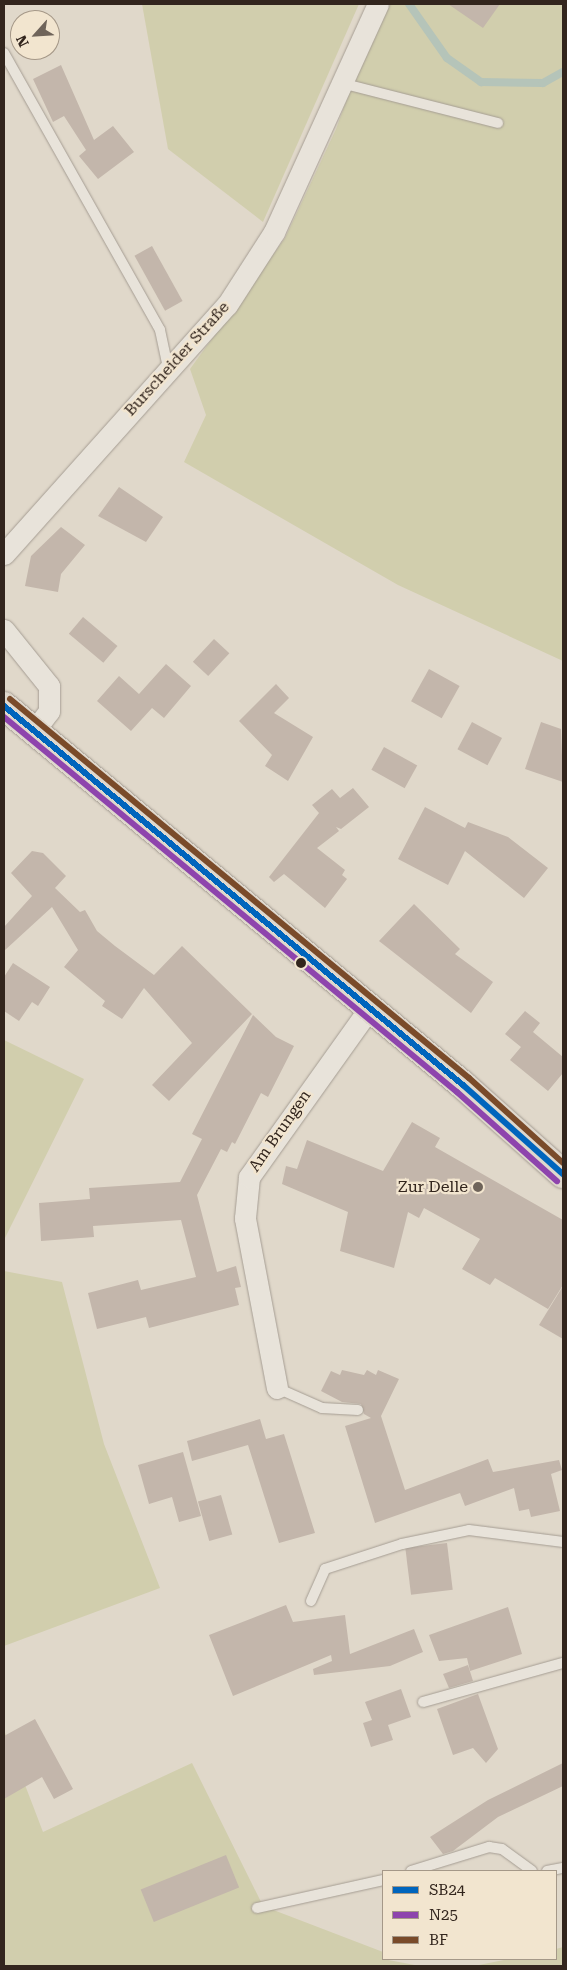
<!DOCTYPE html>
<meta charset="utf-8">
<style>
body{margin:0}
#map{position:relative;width:567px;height:1970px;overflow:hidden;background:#e0d8ca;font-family:"Roboto Serif",serif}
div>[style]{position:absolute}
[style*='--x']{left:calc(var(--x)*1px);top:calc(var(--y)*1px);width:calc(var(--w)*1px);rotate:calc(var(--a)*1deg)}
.green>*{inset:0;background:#d1cead}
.stream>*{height:8px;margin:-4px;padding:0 4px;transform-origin:4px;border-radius:4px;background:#b5c4b9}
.building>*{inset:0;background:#c3b6ab;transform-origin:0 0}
.roads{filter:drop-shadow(0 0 1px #a59d93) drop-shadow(0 0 1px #a59d93)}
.service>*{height:10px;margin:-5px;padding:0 5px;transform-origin:5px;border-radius:5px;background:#e8e3da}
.minor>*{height:21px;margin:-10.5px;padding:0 10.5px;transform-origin:10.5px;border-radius:10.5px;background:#e8e3da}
.primary>*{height:28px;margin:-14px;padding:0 14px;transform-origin:14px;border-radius:14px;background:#dfd8cd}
.bus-1>*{height:6px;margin:-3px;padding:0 3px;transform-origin:3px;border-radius:3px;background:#0065bd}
.bus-2>*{height:6px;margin:-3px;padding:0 3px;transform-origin:3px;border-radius:3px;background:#8e44ad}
.bus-3>*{height:6px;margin:-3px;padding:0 3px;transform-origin:3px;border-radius:3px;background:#7a4b2a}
.dots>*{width:14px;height:14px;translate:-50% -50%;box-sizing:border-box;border:2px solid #f2e5cf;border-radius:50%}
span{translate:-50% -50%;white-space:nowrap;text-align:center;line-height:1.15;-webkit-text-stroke:4.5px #f2e5cf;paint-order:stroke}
.street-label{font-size:16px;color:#32251d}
.poi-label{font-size:16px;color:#32251d}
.right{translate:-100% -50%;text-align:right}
.frame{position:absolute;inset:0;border:5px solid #32251d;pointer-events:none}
.legend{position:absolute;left:382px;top:1870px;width:175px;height:90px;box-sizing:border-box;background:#f2e5cf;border:1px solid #a59888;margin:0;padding:6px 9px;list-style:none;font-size:15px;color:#32251d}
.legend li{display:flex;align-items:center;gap:10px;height:25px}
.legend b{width:25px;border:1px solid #a59888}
.north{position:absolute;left:10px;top:10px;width:50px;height:50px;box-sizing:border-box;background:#f2e5cf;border:1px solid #a59888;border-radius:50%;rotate:244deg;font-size:14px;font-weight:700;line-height:20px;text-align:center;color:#32251d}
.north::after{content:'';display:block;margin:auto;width:18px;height:22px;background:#6f645a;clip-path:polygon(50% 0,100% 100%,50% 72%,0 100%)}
</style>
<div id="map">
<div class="green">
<div style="clip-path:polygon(142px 4px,359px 4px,263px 222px,168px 149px)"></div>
<div style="clip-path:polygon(381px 4px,563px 4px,563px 661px,398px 585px,184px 462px,206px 415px,190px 369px,285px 238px,336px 129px)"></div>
<div style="clip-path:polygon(4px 1040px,84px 1079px,4px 1240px)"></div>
<div style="clip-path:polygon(4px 1271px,62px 1282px,104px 1444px,160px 1588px,4px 1646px)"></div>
<div style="clip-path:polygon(4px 1730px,43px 1832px,192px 1763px,263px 1906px,383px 1952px,383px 1959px,420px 1966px,4px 1966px)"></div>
<div style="clip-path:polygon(563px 1947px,563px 1966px,474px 1966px,509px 1959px,556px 1959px,556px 1949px)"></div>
</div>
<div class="stream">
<div style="--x:409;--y:4;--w:66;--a:54.9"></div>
<div style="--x:447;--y:58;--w:42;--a:35.2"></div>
<div style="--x:481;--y:82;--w:62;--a:0.9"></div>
<div style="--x:543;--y:83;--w:23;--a:-29"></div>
</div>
<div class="building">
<div style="clip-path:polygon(448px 4px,500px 4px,483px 28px)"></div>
<div style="clip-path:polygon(61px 65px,94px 140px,113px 126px,134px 152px,98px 179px,79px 156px,86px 150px,64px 116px,53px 122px,33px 79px)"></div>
<div style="left:152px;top:246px;width:63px;height:20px;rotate:61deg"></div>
<div style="clip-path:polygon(119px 487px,163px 517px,146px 542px,98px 516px)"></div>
<div style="clip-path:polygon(61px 527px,85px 545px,61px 574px,58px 592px,25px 586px,31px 556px)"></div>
<div style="left:83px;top:617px;width:45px;height:22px;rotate:40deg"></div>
<div style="left:214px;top:639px;width:21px;height:31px;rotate:43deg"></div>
<div style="clip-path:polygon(166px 664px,191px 686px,164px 718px,152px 708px,131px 731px,97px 701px,119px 676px,139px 694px)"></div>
<div style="left:429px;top:669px;width:35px;height:37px;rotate:29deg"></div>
<div style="clip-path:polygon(276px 684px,289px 698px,274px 713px,313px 737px,288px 781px,265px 766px,272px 755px,239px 721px)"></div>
<div style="left:472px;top:722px;width:34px;height:31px;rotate:28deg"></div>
<div style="clip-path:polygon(541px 722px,561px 729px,563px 782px,525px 769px)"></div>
<div style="left:384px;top:747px;width:38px;height:26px;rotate:29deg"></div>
<div style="clip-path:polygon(353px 788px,369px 807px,341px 829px,336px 827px,339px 831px,317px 848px,345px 870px,342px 875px,347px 879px,325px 908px,284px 874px,274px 882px,269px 877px,319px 813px,312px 805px,332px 789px,340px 798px)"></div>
<div style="clip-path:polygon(425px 807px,465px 828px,468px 822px,508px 837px,548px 868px,524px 898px,465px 851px,448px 885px,398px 859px)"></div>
<div style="clip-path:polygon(32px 851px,43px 853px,66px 876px,55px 888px,80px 912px,85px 910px,97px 931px,115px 946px,154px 975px,182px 946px,252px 1014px,169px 1101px,152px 1085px,192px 1043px,144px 988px,122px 1019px,102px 1006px,105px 1001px,64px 967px,78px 950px,52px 907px,4px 951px,4px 927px,32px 896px,11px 873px)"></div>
<div style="clip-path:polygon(414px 904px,460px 949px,455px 954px,493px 982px,471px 1013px,379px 941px)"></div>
<div style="clip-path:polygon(13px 963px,50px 987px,38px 1006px,32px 1002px,19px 1021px,4px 1011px,4px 977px)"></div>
<div style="clip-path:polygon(525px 1011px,540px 1023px,533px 1032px,563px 1057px,563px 1073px,548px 1091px,510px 1060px,521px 1047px,505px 1034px)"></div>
<div style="clip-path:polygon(253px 1015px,276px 1037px,294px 1046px,268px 1097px,261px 1093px,235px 1144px,232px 1142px,227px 1152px,221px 1149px,197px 1195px,217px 1272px,236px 1266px,241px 1287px,235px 1288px,239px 1305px,149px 1328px,146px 1317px,97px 1329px,88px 1293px,138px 1280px,141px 1290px,196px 1277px,181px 1220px,93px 1226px,94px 1237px,41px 1241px,39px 1203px,90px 1199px,89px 1188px,180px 1182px,202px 1139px,192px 1134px)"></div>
<div style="clip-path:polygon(412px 1122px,440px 1138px,435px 1147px,563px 1220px,563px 1285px,548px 1309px,495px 1278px,490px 1285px,462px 1269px,480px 1239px,424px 1208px,419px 1218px,408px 1212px,394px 1268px,340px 1251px,348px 1212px,282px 1184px,286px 1166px,297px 1169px,307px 1140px,383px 1171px)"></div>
<div style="clip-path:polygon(563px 1286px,563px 1339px,539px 1325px)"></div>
<div style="clip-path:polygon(342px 1370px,364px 1375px,367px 1370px,376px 1375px,378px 1370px,399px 1379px,381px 1416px,405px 1490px,488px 1459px,493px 1472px,559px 1460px,562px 1470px,551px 1474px,560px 1511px,531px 1517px,529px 1509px,519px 1511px,514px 1488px,465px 1506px,460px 1493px,375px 1523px,345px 1426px,371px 1418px,364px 1414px,361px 1404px,342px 1402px,321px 1391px,331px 1371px,340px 1375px)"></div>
<div style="clip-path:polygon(260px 1419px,266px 1439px,284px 1434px,315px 1533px,279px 1543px,248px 1445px,192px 1461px,187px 1441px)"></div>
<div style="clip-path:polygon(183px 1452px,201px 1516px,179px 1522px,172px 1497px,149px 1504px,138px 1465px)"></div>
<div style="left:221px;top:1495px;width:41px;height:24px;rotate:74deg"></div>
<div style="left:447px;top:1543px;width:47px;height:42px;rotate:83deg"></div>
<div style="clip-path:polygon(286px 1605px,293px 1622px,345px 1615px,350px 1654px,414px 1629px,423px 1652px,390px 1666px,314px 1675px,313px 1669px,332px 1661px,331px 1655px,233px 1696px,209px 1635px)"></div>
<div style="clip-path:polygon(508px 1607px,522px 1654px,470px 1671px,467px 1658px,439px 1661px,429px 1635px)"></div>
<div style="clip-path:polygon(468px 1665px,473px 1681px,449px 1688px,443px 1674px)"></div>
<div style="clip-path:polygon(401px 1689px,411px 1717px,388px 1725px,393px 1740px,371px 1747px,363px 1723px,372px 1720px,365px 1702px)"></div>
<div style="clip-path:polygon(478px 1694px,498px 1749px,486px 1763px,473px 1748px,453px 1755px,437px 1709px)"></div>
<div style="clip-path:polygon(35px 1719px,73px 1789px,54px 1799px,42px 1777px,4px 1799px,4px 1736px)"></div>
<div style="clip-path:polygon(563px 1763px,563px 1786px,498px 1817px,453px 1851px,443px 1854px,430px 1837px,488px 1800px)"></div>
<div style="left:226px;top:1855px;width:35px;height:92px;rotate:68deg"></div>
</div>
<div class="roads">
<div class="service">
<div style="--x:4;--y:53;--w:318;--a:60.6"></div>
<div style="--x:160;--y:330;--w:38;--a:78"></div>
<div style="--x:341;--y:83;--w:162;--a:14.3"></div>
<div style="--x:277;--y:1388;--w:49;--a:24"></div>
<div style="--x:322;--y:1408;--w:36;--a:3"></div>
<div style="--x:311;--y:1601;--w:35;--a:-66"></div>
<div style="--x:325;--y:1569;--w:81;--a:-18"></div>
<div style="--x:402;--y:1544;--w:68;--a:-11.8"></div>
<div style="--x:469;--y:1530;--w:95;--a:7.3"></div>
<div style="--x:423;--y:1702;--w:145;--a:-15.6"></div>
<div style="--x:411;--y:1871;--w:82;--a:-17.1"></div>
<div style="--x:489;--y:1847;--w:13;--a:9"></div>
<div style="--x:502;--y:1849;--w:37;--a:36"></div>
<div style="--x:547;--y:1871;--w:16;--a:-11"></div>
<div style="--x:257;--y:1908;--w:129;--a:-12.5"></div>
</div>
<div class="minor">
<div style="--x:4;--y:554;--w:334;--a:-48.2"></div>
<div style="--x:227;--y:305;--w:87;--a:-57.2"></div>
<div style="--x:274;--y:232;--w:251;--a:-65.5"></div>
<div style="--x:4;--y:630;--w:72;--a:51.2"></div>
<div style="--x:49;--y:686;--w:25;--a:90"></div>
<div style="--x:49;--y:711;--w:25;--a:127"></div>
<div style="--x:277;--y:1388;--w:173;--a:-100.7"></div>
<div style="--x:245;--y:1218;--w:41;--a:-84.4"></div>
<div style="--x:249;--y:1177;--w:205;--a:-54.5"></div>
</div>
<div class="primary">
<div style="--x:4;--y:706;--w:595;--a:39.55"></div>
<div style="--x:463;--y:1085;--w:134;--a:41.7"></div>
</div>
</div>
<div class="bus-1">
<div style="--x:4;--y:706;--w:595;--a:39.55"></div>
<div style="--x:463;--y:1085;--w:134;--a:41.7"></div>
</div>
<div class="bus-2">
<div style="--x:4;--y:717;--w:588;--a:39.62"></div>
<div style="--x:457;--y:1092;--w:134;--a:41.7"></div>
</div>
<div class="bus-3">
<div style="--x:10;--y:699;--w:595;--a:39.55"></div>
<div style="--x:469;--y:1078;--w:127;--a:42.1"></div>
</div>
<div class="dots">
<div style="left:301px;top:963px;background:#32251d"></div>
<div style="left:478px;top:1187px;background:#6f645a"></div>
</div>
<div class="street-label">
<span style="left:177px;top:359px;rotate:-48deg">Burscheider Straße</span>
<span style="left:280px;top:1131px;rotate:-55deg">Am Brungen</span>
</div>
<div class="poi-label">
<span class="right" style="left:468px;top:1187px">Zur Delle</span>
</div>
<div class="frame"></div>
<ul class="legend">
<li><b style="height:6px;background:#0065bd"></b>SB24</li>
<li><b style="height:6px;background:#8e44ad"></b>N25</li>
<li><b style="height:6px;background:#7a4b2a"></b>BF</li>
</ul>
<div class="north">N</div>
</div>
